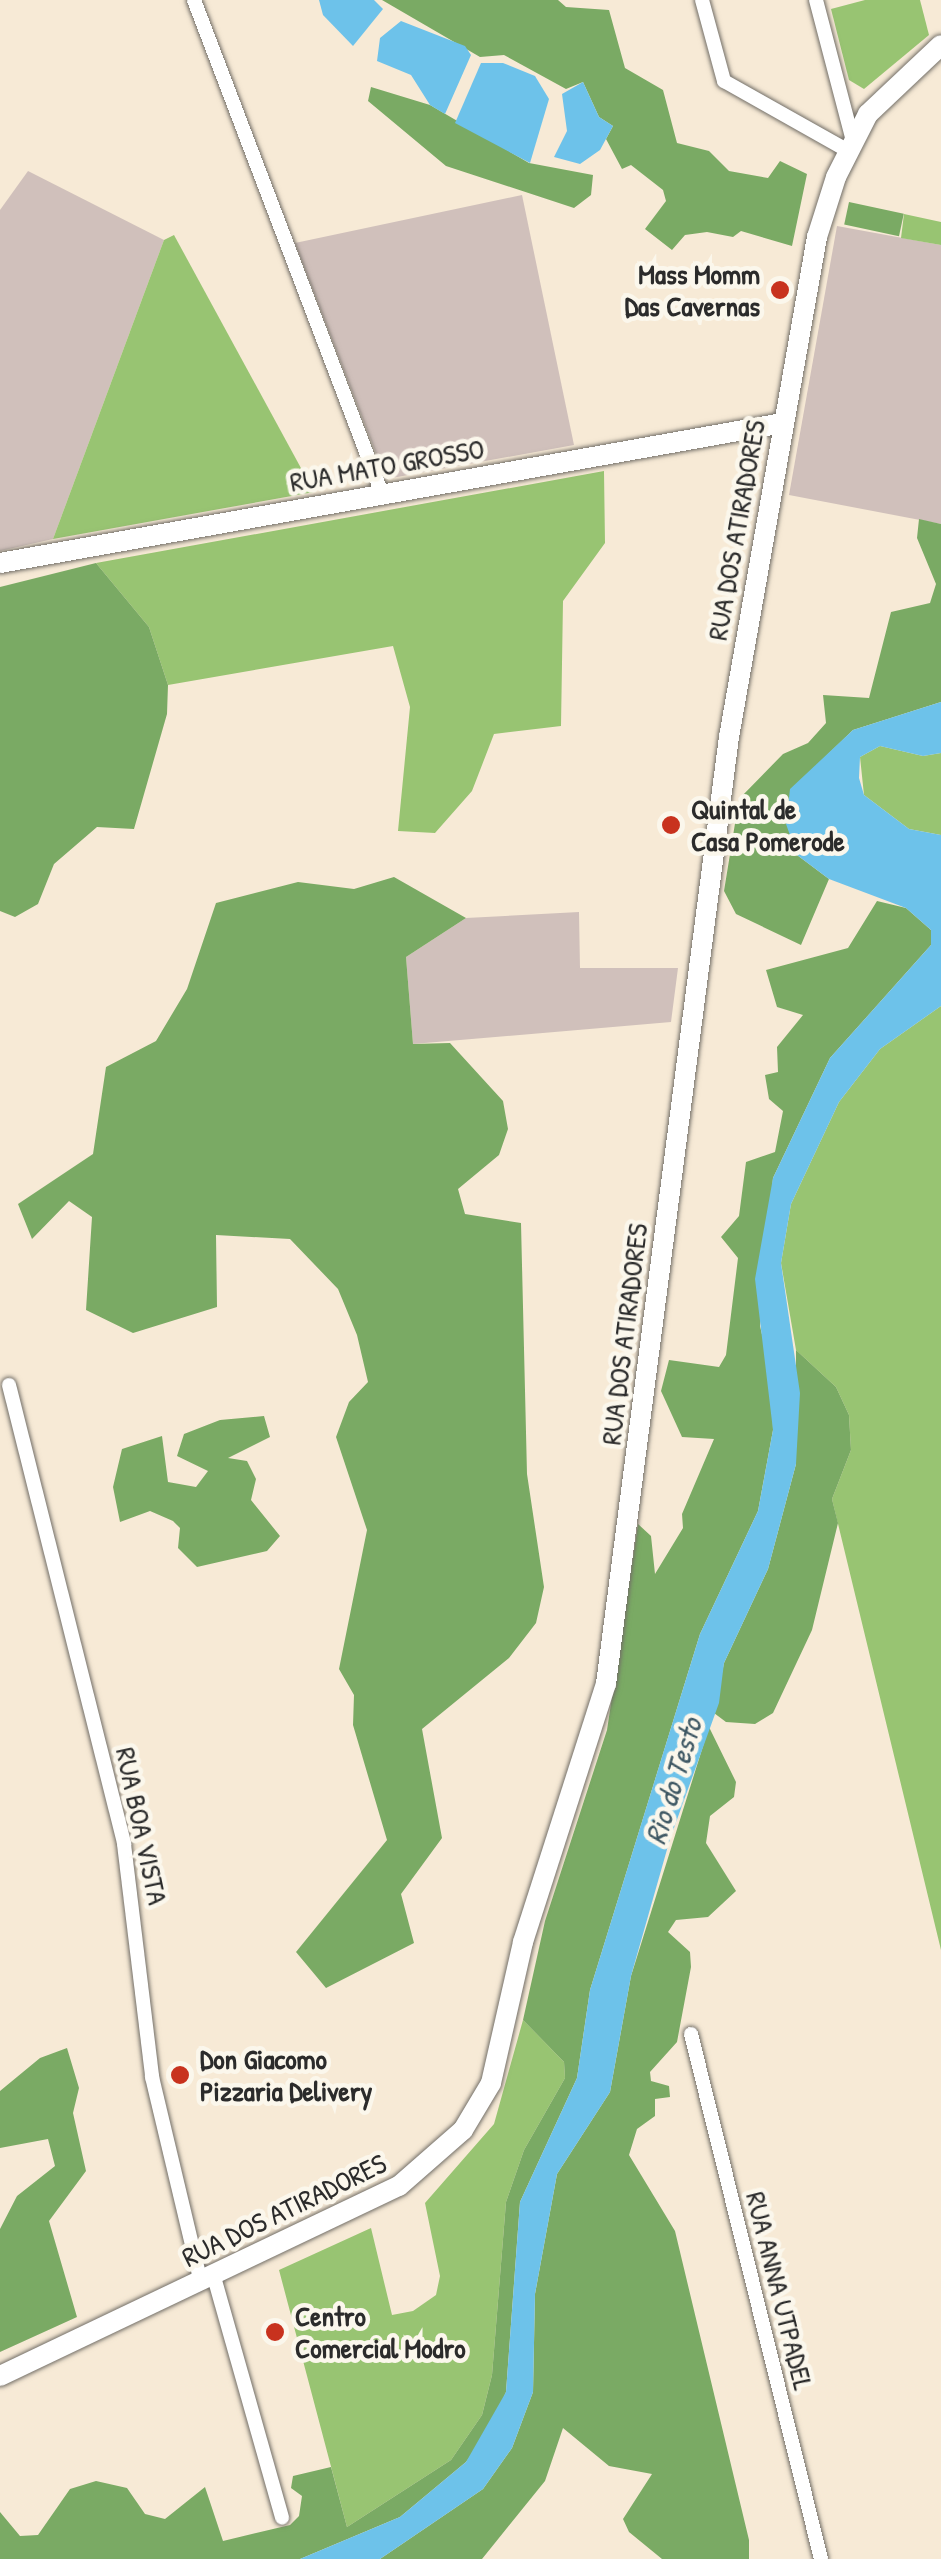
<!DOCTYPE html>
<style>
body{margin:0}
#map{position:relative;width:941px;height:2559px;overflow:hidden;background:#f7ead6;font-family:"Patrick Hand",sans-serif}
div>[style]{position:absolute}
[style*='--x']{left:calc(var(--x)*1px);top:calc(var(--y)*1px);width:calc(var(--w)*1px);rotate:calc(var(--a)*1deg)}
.industrial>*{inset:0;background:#d0c0bb}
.green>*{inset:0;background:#98c472}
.forest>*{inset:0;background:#7aaa64;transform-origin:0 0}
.water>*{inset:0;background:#6dc2ea}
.roads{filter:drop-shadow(0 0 2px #726e67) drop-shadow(0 0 2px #726e67)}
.street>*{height:14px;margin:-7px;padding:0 7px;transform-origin:7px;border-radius:7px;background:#fff}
.secondary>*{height:20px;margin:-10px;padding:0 10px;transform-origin:10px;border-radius:10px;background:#fff}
.primary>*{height:20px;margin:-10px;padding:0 10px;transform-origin:10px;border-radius:10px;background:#fff}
.dots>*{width:28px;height:28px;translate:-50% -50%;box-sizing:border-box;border:5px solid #fbf7ec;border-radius:50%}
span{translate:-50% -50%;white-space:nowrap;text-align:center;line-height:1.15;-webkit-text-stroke:9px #fbf7ec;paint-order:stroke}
.poi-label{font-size:28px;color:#2b2b2b;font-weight:700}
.right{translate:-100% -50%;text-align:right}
.left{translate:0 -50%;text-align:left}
.street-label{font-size:28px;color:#2b2b2b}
.water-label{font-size:30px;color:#3f5864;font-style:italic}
</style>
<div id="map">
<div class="industrial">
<div style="clip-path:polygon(28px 171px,164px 240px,53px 539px,0 551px,0 210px)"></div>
<div style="clip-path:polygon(522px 195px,574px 445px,386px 479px,295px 243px)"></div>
<div style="clip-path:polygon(837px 226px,941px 245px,941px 524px,789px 495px)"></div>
<div style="clip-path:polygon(579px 912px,580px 968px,678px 968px,671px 1022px,413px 1044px,406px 957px,466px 918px)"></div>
</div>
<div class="green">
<div style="clip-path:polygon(865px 0,920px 0,929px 35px,864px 89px,849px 80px,831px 9px)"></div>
<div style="clip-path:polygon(904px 214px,941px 222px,941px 245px,901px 238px)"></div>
<div style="clip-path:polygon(174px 235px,314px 492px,53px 539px,164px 240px)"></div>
<div style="clip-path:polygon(604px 471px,605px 543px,563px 601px,561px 726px,494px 734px,472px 791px,435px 833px,398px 831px,410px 707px,393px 646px,168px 685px,149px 627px,96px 563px)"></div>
<div style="clip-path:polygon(880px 746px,923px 756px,941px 753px,941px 835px,909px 829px,864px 795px,860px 757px)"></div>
<div style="clip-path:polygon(941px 1006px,941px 1950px,832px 1499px,851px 1450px,849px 1415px,836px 1387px,796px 1350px,781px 1263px,791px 1204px,839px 1102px,880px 1049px)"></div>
<div style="clip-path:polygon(523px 2020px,564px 2062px,565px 2078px,524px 2150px,506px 2202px,492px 2375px,482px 2415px,451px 2460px,347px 2527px,279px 2270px,371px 2228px,392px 2315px,413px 2311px,436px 2295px,440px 2276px,425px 2203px,494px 2124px)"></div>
</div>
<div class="forest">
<div style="clip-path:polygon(382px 0,558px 0,566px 7px,609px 10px,625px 68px,663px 90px,677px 143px,709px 151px,729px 171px,768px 178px,780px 161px,807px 174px,792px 246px,741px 231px,733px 237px,707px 232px,685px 235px,672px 250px,645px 229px,666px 201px,663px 190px,631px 165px,622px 169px,606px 139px,613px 126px,599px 117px,583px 82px,566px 89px,504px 55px,480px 57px)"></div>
<div style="clip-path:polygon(371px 87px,430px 105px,529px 163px,593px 175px,591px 195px,574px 208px,446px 166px,368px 101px)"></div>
<div style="left:849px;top:202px;width:56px;height:23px;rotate:12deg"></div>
<div style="clip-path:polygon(919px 519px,941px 524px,941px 702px,853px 730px,826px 756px,797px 855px,829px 879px,801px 945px,736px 914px,724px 891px,739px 799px,783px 754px,808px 743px,826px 723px,823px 695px,869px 698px,891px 612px,930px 603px,936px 584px,917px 538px)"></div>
<div style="clip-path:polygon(96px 563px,149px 627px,168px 685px,167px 714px,134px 829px,97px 827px,54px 864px,38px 904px,15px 917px,0 911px,0 587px)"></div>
<div style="clip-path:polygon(394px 877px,466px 918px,406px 957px,413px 1044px,450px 1043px,503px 1101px,508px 1129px,499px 1155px,458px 1189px,465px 1214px,521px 1223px,527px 1474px,544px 1587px,536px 1623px,509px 1658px,422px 1729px,442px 1838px,401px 1894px,414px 1943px,326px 1988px,296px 1952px,387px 1840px,353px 1725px,354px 1695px,339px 1669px,367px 1530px,336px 1437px,349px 1402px,368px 1382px,357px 1335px,338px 1289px,290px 1239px,216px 1235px,217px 1307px,133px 1333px,86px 1310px,92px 1217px,69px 1201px,32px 1239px,18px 1204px,93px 1154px,106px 1067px,156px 1041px,187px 989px,216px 903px,298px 882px,354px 889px)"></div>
<div style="clip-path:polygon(877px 901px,906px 908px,931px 930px,931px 945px,830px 1058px,773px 1178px,760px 1326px,772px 1377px,773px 1430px,758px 1511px,700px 1634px,590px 1990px,577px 2078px,520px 2202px,506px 2392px,489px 2431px,466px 2462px,400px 2517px,300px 2559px,0 2559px,0 2512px,20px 2536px,38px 2535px,70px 2489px,96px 2481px,127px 2488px,145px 2514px,165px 2519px,205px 2487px,223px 2541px,290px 2525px,299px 2516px,302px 2496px,291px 2488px,293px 2476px,331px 2467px,347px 2527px,451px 2460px,482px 2415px,492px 2375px,506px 2202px,524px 2150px,565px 2078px,564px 2062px,523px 2020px,545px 1921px,607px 1730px,638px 1524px,651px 1536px,655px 1574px,683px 1528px,682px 1514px,714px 1439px,682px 1437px,661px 1391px,669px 1360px,719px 1367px,726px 1355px,738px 1258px,721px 1237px,739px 1216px,746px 1162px,775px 1152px,783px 1111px,769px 1099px,765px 1075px,778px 1072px,777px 1047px,803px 1015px,777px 1007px,766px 970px,848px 948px)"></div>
<div style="clip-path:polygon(796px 1350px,836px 1387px,849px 1415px,851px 1450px,832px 1499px,838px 1523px,812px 1630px,773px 1713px,755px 1724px,726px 1722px,714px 1713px,724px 1663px,768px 1569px,796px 1464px)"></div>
<div style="clip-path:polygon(264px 1416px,270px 1437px,228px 1458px,247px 1461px,256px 1479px,251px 1500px,280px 1536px,267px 1551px,197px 1567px,178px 1548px,180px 1528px,173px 1521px,150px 1511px,120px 1522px,113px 1487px,122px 1449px,162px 1436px,168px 1482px,196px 1487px,208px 1471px,177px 1456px,184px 1434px,220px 1420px)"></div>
<div style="clip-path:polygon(709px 1727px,736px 1782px,734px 1797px,710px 1816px,706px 1843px,736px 1891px,708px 1917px,676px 1920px,668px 1932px,690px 1952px,691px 1967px,677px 2042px,650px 2072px,651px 2081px,669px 2086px,670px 2097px,655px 2099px,655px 2116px,637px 2129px,629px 2155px,675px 2231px,749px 2540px,749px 2559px,662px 2559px,629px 2532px,623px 2519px,652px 2474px,609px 2466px,563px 2428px,545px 2481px,482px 2559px,380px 2559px,483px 2489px,512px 2448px,533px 2392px,535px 2294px,557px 2174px,610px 2092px,631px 1976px)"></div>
<div style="clip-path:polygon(67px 2048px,79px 2088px,73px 2113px,86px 2171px,49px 2221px,77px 2317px,0 2352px,0 2229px,17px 2196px,55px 2166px,48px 2139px,0 2148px,0 2091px,40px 2058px)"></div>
</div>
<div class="water">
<div style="clip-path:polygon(319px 0,374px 0,383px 9px,353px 46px,323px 15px)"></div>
<div style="clip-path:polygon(401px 21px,465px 46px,471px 55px,445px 114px,430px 105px,411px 75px,377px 61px,380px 38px)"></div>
<div style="clip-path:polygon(481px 63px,503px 63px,535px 76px,549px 99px,530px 163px,455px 123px)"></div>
<div style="clip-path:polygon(583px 82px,599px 117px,613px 126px,600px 150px,580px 164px,554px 157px,567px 131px,562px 94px)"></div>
<div style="clip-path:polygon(941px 702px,941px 753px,923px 756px,880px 746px,860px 757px,859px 778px,864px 795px,909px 829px,941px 835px,941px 1006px,880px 1049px,839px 1102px,791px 1204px,781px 1263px,800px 1393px,796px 1464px,768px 1569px,724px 1663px,719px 1703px,670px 1839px,631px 1976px,610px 2092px,557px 2174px,535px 2294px,533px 2392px,512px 2448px,483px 2489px,380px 2559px,300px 2559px,400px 2517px,466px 2462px,506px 2392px,520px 2202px,577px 2078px,590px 1990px,700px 1634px,758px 1511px,773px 1430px,755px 1279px,773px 1178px,830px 1058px,931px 945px,931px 930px,906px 908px,829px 879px,797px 855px,786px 824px,790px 789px,853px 730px)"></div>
</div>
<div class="roads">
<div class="street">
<div style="--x:194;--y:0;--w:529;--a:69.16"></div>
<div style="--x:702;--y:0;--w:84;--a:74.8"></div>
<div style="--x:724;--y:81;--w:142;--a:29.4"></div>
<div style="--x:816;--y:0;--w:146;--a:75.3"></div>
<div style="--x:9;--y:1385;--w:473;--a:75.9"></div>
<div style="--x:124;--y:1844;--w:235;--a:83.1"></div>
<div style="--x:152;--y:2077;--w:211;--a:76.6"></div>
<div style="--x:691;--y:2034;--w:541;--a:76.09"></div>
<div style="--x:214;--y:2277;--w:250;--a:74.2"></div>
</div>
<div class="secondary">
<div style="--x:0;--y:563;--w:795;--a:-10.14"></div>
</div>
<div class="primary">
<div style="--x:0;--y:2376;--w:442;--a:-25.5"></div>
<div style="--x:399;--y:2186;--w:85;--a:-41.2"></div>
<div style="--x:463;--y:2130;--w:55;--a:-59.2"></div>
<div style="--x:491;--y:2083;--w:145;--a:-77.2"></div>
<div style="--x:523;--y:1942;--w:271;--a:-72.2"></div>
<div style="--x:606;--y:1684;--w:955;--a:-82.6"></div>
<div style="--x:729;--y:737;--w:508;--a:-80.02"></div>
<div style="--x:817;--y:237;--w:63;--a:-72.4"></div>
<div style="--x:836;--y:177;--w:71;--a:-63.1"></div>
<div style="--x:868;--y:114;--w:100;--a:-43.4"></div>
</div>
</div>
<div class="dots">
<div style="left:780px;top:290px;background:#c8321e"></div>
<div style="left:671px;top:825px;background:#c8321e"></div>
<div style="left:180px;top:2075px;background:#c8321e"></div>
<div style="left:275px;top:2332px;background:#c8321e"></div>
</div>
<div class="poi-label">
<span class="right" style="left:760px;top:290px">Mass Momm<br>Das Cavernas</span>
<span class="left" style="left:691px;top:825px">Quintal de<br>Casa Pomerode</span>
<span class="left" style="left:200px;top:2075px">Don Giacomo<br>Pizzaria Delivery</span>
<span class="left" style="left:295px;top:2332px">Centro<br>Comercial Modro</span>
</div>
<div class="street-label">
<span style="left:387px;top:465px;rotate:-10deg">RUA MATO GROSSO</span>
<span style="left:736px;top:530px;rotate:-80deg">RUA DOS ATIRADORES</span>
<span style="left:624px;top:1334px;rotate:-83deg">RUA DOS ATIRADORES</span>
<span style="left:142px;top:1826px;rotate:78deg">RUA BOA VISTA</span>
<span style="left:284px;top:2210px;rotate:-26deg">RUA DOS ATIRADORES</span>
<span style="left:780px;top:2291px;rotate:76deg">RUA ANNA UTPADEL</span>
</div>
<div class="water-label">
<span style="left:673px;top:1781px;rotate:-73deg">Rio do Testo</span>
</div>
</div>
